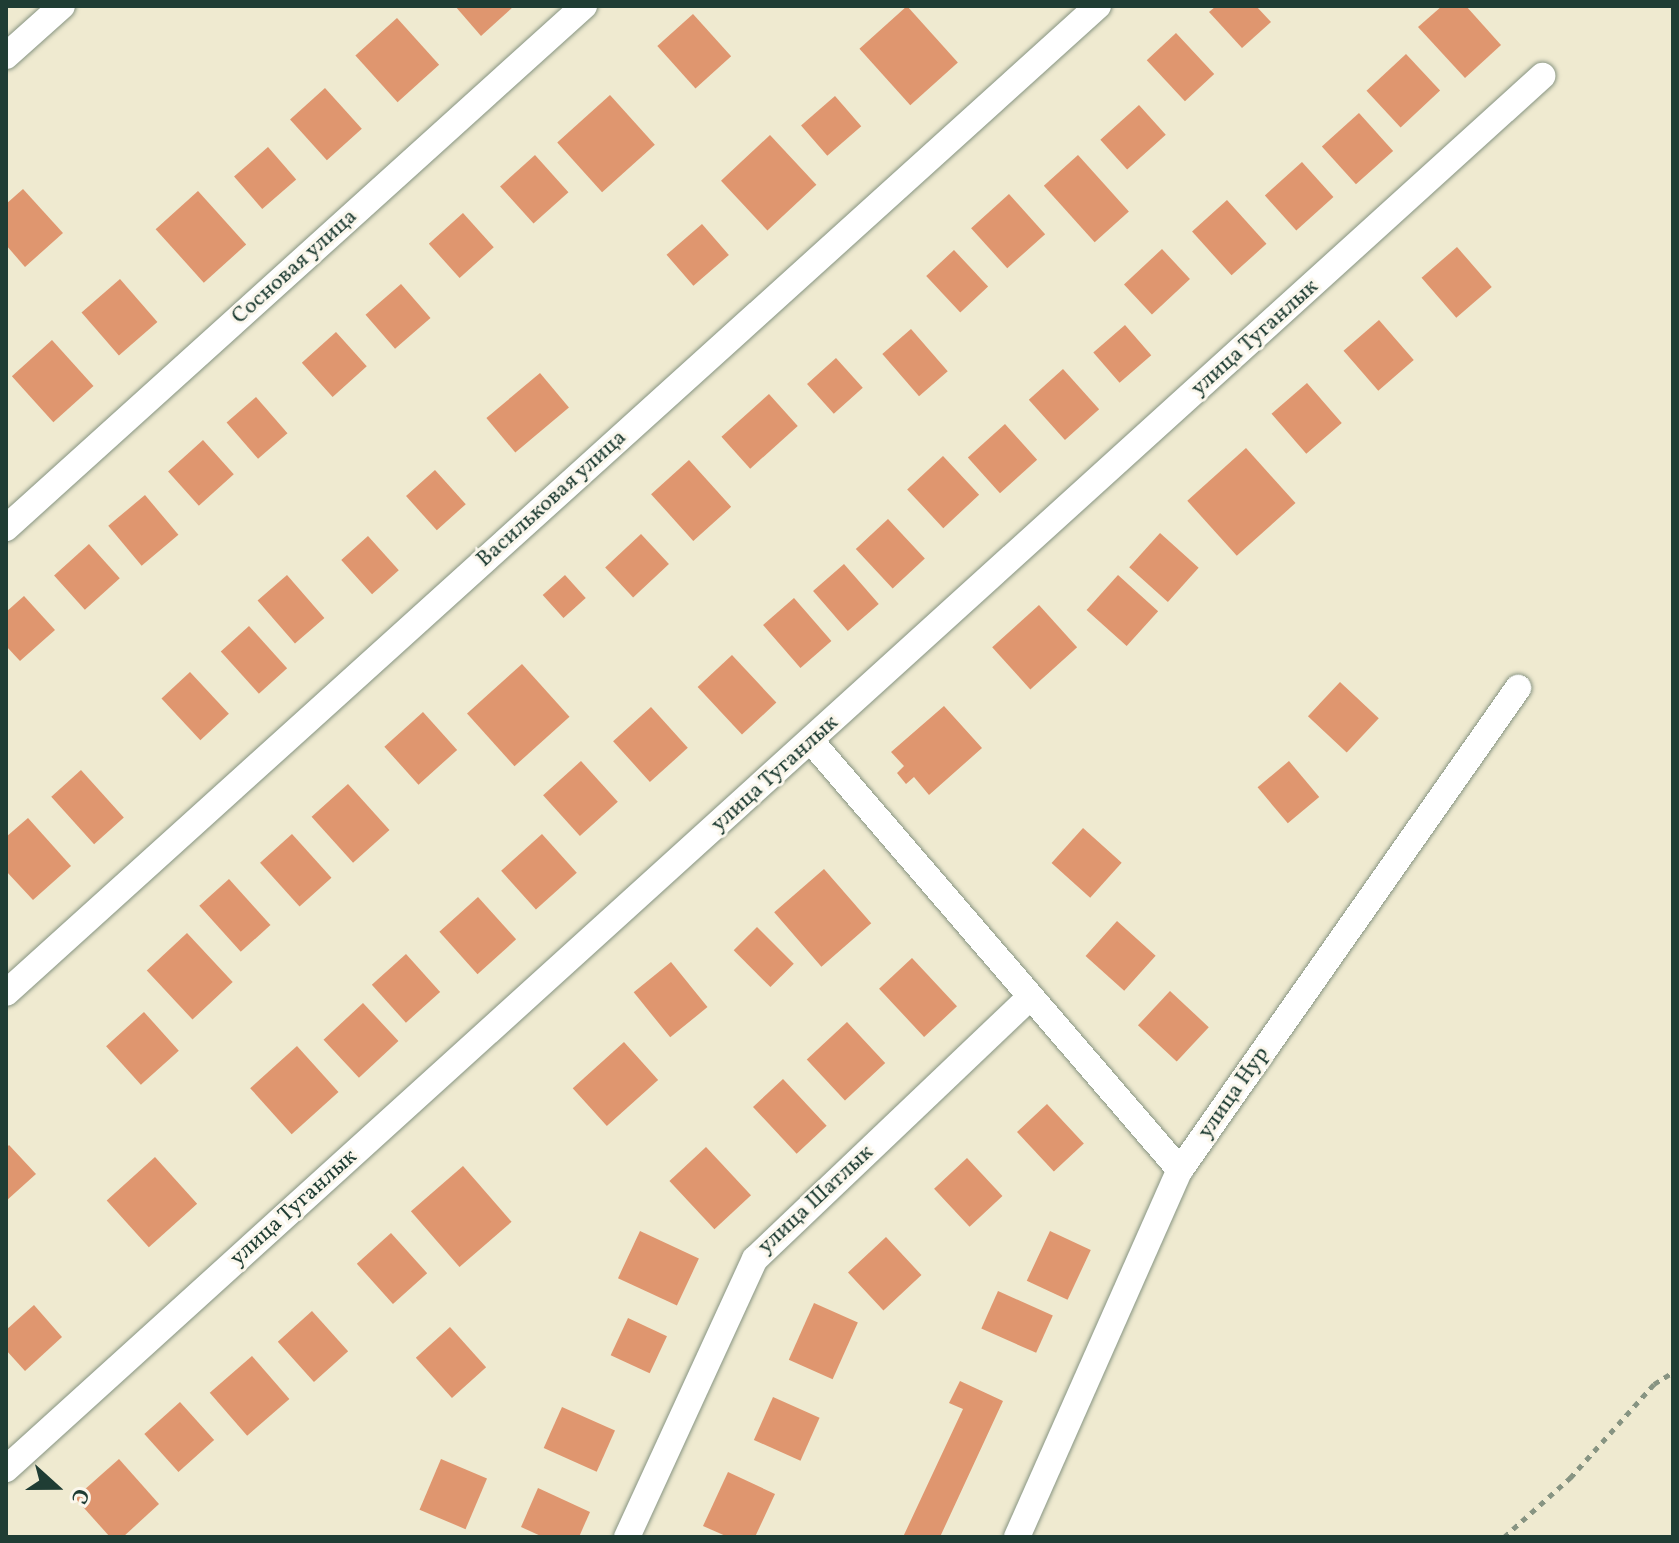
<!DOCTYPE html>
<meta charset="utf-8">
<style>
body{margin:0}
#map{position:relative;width:1679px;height:1543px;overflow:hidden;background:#efead0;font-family:Vollkorn,serif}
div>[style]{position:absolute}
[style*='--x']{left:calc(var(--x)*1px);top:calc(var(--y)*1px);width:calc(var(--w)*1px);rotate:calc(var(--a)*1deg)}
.building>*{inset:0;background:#df966f;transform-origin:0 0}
.path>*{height:5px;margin-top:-2.5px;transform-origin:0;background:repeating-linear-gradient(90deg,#879482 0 6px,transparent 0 12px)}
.roads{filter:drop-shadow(0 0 2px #879482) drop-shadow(0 0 2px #879482)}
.minor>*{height:26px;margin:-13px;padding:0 13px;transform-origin:13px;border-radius:13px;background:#fff}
span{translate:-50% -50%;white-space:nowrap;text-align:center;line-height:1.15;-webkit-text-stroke:6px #fbf7ec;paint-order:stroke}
.street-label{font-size:22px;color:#1f3d34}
.frame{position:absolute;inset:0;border:8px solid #1f3d34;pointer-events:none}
.north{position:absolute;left:16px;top:1447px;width:80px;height:80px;-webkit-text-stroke:6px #fbf7ec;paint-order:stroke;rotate:111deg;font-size:22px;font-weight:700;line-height:32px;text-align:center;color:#1f3d34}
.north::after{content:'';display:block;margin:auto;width:28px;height:36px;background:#1f3d34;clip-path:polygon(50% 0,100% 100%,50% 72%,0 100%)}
</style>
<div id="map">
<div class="building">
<div style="clip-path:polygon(455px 6px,514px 6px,481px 36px)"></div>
<div style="left:907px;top:6px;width:76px;height:64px;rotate:48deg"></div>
<div style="clip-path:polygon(1216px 6px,1256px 6px,1271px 22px,1242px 48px,1209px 12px)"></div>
<div style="clip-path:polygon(1442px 6px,1466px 6px,1501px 45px,1465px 78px,1418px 27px)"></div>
<div style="left:693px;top:14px;width:57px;height:48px;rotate:48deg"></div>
<div style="left:397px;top:18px;width:63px;height:56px;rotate:48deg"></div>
<div style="left:1176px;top:33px;width:56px;height:40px;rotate:47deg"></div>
<div style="left:1406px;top:54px;width:50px;height:54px;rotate:47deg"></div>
<div style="left:325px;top:88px;width:55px;height:47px;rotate:48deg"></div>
<div style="left:610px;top:95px;width:67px;height:71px;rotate:48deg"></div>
<div style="left:835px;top:96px;width:40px;height:45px;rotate:49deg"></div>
<div style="left:1139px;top:105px;width:40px;height:52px;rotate:48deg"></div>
<div style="left:1359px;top:113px;width:51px;height:50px;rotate:48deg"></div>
<div style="left:770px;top:135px;width:68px;height:67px;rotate:47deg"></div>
<div style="left:268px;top:147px;width:43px;height:45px;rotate:49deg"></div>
<div style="left:535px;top:155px;width:50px;height:47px;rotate:48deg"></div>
<div style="left:1078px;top:155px;width:76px;height:46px;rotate:48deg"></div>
<div style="left:1302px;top:162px;width:47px;height:50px;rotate:48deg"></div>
<div style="clip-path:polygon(23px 189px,63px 233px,25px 267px,6px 245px,6px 204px)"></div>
<div style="left:198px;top:191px;width:72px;height:57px;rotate:48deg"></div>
<div style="left:1009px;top:194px;width:54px;height:51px;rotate:48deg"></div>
<div style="left:1227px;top:200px;width:59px;height:47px;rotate:48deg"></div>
<div style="left:463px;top:213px;width:46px;height:46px;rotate:48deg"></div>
<div style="left:702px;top:224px;width:41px;height:47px;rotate:49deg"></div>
<div style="left:1457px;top:247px;width:53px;height:47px;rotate:49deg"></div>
<div style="left:1162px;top:249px;width:41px;height:52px;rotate:47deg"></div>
<div style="left:954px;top:250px;width:50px;height:38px;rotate:47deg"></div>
<div style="left:120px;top:279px;width:57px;height:51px;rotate:49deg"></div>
<div style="left:401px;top:284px;width:45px;height:47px;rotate:49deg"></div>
<div style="left:1379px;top:320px;width:53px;height:47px;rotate:49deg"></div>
<div style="left:1125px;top:325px;width:40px;height:42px;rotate:49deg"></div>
<div style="left:911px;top:329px;width:56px;height:38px;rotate:49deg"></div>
<div style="left:336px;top:332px;width:46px;height:46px;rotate:48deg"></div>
<div style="left:52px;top:340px;width:62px;height:54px;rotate:48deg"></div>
<div style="left:836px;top:358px;width:40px;height:39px;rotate:48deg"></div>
<div style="left:1063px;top:369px;width:54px;height:46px;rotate:48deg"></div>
<div style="left:540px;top:373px;width:45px;height:70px;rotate:50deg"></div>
<div style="left:1307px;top:383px;width:53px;height:47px;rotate:49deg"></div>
<div style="left:769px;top:394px;width:43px;height:64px;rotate:48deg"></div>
<div style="left:256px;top:397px;width:48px;height:39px;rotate:49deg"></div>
<div style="left:1005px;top:424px;width:48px;height:50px;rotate:48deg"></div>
<div style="left:203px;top:440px;width:46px;height:47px;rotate:48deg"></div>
<div style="left:1246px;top:448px;width:74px;height:79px;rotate:48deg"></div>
<div style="left:943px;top:456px;width:53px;height:49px;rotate:47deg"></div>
<div style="left:689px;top:460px;width:63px;height:51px;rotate:48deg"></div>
<div style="left:435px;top:470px;width:46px;height:39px;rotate:48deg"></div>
<div style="left:145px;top:495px;width:52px;height:48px;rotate:50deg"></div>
<div style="left:888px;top:519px;width:54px;height:44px;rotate:47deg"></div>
<div style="left:1160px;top:533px;width:52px;height:46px;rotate:42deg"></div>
<div style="left:641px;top:534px;width:41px;height:49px;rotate:47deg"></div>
<div style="left:368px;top:536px;width:46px;height:36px;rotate:48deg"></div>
<div style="left:89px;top:544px;width:46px;height:47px;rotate:48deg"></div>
<div style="left:844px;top:564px;width:53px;height:41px;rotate:49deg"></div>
<div style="left:287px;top:575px;width:57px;height:39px;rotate:49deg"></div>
<div style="left:565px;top:575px;width:31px;height:30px;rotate:48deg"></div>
<div style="left:1118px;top:575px;width:54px;height:47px;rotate:42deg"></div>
<div style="clip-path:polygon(24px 596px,55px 630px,20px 661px,6px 646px,6px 612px)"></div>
<div style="left:794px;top:598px;width:57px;height:41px;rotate:49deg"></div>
<div style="left:1039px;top:605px;width:57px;height:63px;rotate:48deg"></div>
<div style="left:249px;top:626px;width:57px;height:38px;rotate:48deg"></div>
<div style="left:732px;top:655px;width:65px;height:47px;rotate:47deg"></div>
<div style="left:522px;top:664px;width:71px;height:74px;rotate:48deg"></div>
<div style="left:190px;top:672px;width:57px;height:39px;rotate:47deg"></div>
<div style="left:1340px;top:682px;width:53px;height:47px;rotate:43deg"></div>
<div style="clip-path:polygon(944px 706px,982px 748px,929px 795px,914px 777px,906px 784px,897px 773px,904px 766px,891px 752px)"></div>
<div style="left:651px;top:707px;width:55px;height:51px;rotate:48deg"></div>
<div style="left:423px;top:712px;width:51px;height:52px;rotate:48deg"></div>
<div style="left:581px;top:761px;width:55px;height:51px;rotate:48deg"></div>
<div style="left:1289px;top:761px;width:47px;height:41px;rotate:50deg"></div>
<div style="left:81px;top:770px;width:64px;height:40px;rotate:48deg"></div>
<div style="left:348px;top:784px;width:62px;height:49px;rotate:48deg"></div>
<div style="clip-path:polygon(28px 818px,71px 866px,33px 900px,6px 871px,6px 837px)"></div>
<div style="left:1083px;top:828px;width:52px;height:47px;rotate:42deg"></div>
<div style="left:292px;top:834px;width:59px;height:43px;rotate:48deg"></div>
<div style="left:542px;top:834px;width:52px;height:55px;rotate:48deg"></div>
<div style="left:824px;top:869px;width:72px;height:66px;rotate:49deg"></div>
<div style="left:229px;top:879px;width:62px;height:40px;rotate:48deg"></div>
<div style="left:478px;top:897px;width:57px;height:52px;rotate:48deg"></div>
<div style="left:1117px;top:921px;width:52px;height:47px;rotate:42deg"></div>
<div style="left:757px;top:927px;width:52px;height:33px;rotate:45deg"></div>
<div style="left:187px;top:933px;width:67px;height:55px;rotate:47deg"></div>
<div style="left:406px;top:954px;width:51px;height:46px;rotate:48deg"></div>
<div style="left:912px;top:958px;width:66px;height:45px;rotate:47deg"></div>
<div style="left:671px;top:962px;width:58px;height:48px;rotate:51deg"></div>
<div style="left:1170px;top:991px;width:53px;height:47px;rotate:43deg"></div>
<div style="left:363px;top:1003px;width:52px;height:54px;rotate:47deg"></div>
<div style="left:144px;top:1012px;width:52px;height:51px;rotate:48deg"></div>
<div style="left:847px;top:1022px;width:56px;height:55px;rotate:47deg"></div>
<div style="left:624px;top:1042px;width:51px;height:69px;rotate:48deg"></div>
<div style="left:297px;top:1046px;width:62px;height:63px;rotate:48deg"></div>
<div style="left:783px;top:1079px;width:64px;height:41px;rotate:47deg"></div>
<div style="left:1047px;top:1104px;width:54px;height:41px;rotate:47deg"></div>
<div style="clip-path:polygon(9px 1145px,36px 1174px,6px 1201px,6px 1148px)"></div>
<div style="left:706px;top:1147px;width:66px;height:50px;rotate:47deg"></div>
<div style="left:155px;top:1157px;width:63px;height:65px;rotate:48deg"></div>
<div style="left:967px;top:1158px;width:52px;height:45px;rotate:47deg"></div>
<div style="left:463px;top:1166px;width:74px;height:69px;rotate:49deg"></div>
<div style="left:640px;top:1231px;width:65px;height:52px;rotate:25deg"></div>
<div style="left:1050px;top:1231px;width:45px;height:55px;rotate:25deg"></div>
<div style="left:391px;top:1233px;width:54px;height:46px;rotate:48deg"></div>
<div style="left:886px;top:1237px;width:52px;height:52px;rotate:47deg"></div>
<div style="left:998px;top:1291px;width:60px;height:41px;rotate:24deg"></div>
<div style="left:814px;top:1303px;width:48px;height:62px;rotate:24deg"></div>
<div style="clip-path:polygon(34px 1305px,62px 1337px,25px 1371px,6px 1350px,6px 1330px)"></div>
<div style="left:312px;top:1311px;width:54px;height:46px;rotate:48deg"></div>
<div style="left:628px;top:1318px;width:43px;height:41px;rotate:25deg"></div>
<div style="left:450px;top:1327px;width:54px;height:46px;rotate:48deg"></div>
<div style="left:252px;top:1356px;width:57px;height:56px;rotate:49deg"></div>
<div style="clip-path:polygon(960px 1381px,1003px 1401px,940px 1537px,903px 1537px,963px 1409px,949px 1403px)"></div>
<div style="left:773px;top:1397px;width:51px;height:47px;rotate:24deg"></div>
<div style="left:180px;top:1402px;width:51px;height:48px;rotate:48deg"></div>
<div style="left:562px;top:1407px;width:58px;height:45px;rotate:24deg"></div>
<div style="clip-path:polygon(119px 1459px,159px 1504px,123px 1537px,110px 1537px,75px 1498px)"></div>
<div style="left:441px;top:1459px;width:50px;height:55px;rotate:23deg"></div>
<div style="clip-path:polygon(728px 1472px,775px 1494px,755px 1537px,728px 1537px,703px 1526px)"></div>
<div style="clip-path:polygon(538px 1488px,590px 1512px,579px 1537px,543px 1537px,521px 1527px)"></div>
</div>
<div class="path">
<div style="--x:1504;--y:1537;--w:89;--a:-41.8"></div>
<div style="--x:1570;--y:1478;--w:126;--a:-48.2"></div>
<div style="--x:1654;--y:1384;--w:22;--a:-32"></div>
</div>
<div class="roads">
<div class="minor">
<div style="--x:6;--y:56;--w:75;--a:-41.8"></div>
<div style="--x:6;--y:528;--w:779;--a:-42.09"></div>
<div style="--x:811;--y:741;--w:566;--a:49.3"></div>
<div style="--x:6;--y:993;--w:1472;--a:-42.11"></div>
<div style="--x:6;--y:1469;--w:2074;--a:-42.2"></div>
<div style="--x:627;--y:1537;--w:306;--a:-65.3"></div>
<div style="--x:755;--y:1259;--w:380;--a:-43.6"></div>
<div style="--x:1017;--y:1537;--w:402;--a:-66.1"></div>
<div style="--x:1180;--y:1170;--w:589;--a:-54.96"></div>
</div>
</div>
<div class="street-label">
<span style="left:295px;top:267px;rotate:-42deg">Сосновая улица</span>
<span style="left:1255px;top:338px;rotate:-42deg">улица Туганлык</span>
<span style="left:552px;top:499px;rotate:-42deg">Васильковая улица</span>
<span style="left:775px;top:774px;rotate:-42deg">улица Туганлык</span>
<span style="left:1234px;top:1093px;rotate:-55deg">улица Нур</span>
<span style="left:816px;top:1200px;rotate:-43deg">улица Шатлык</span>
<span style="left:294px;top:1208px;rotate:-42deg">улица Туганлык</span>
</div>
<div class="frame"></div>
<div class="north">С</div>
</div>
